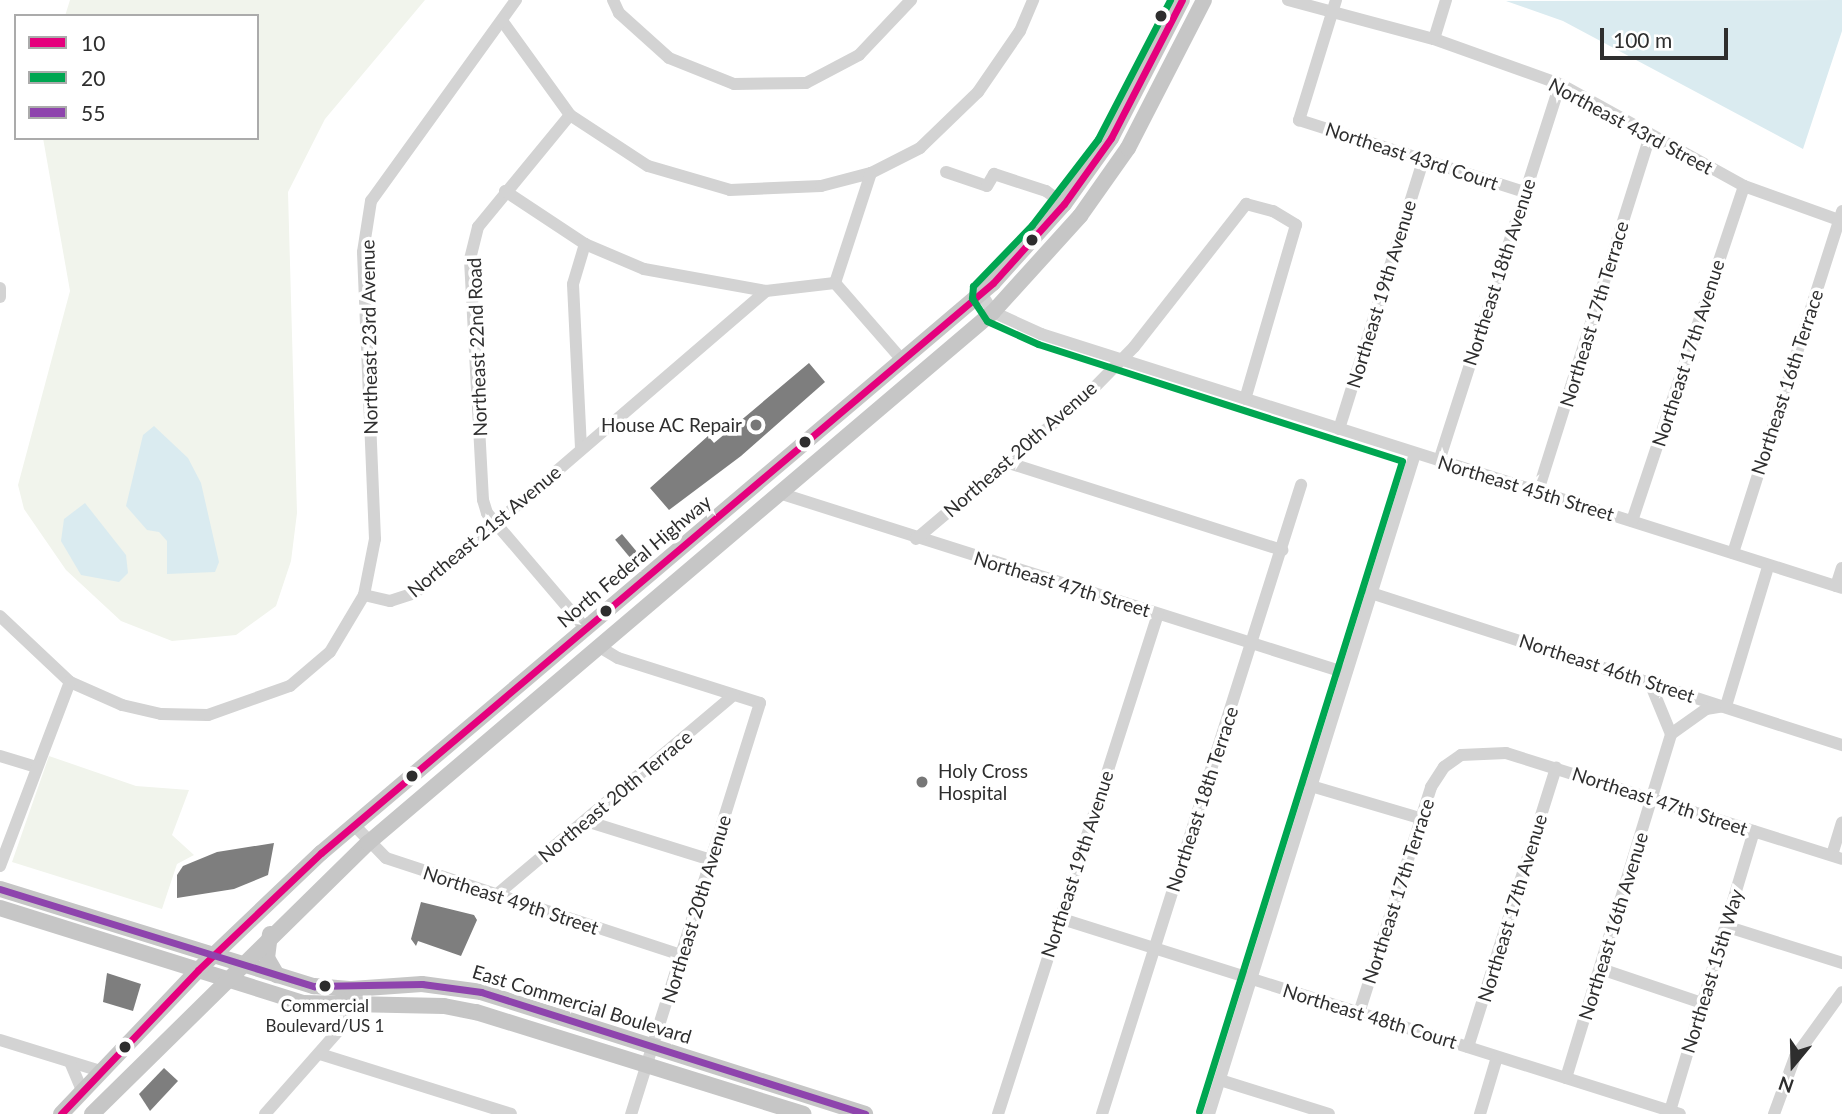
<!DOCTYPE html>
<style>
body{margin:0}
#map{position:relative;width:1842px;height:1114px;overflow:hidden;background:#fff;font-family:Lato,sans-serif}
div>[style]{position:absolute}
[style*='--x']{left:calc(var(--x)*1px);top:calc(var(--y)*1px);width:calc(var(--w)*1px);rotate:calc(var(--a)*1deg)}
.green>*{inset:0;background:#f1f4ec}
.water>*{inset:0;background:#daebf0}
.building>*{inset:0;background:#7e7e7e;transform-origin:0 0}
.minor>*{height:12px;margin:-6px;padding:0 6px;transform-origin:6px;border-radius:6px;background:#d3d3d3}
.major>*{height:16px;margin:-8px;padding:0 8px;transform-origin:8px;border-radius:8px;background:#c6c6c6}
.bus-1>*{height:7px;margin:-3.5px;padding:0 3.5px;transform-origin:3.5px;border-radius:3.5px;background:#e5007d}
.bus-2>*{height:7px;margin:-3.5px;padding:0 3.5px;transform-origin:3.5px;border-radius:3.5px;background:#00a651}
.bus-3>*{height:7px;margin:-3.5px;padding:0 3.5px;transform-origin:3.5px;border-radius:3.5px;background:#8e44ad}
.dots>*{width:19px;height:19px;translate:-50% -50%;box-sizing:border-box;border:4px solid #fff;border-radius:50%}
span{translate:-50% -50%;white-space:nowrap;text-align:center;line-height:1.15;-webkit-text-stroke:7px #fff;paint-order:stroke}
.bus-label{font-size:17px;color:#2e2e2e}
.street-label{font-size:19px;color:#2e2e2e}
.poi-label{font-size:19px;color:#2e2e2e}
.right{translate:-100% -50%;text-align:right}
.left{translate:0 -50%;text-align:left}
.legend{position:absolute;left:14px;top:14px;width:245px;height:126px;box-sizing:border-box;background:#fff;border:2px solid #ababab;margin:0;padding:9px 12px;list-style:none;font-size:21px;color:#2e2e2e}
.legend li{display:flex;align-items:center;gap:14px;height:35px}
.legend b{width:35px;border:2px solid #ababab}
.north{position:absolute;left:1758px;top:1030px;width:70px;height:70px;-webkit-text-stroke:5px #fff;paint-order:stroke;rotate:199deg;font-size:19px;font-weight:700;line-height:28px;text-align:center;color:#2e2e2e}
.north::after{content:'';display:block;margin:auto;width:24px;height:32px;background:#2e2e2e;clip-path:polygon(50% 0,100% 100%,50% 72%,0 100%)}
.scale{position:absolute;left:1600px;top:28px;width:128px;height:32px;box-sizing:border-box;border:4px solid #2e2e2e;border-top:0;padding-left:9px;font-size:21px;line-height:24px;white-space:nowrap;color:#2e2e2e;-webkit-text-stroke:5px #fff;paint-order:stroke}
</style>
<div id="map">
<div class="green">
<div style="clip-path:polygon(70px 0,425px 0,325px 119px,288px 192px,297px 513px,291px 561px,276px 606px,236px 635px,172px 641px,121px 621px,66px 570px,24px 509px,18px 485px,70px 291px,43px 138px,257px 138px,257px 16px,65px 16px)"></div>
<div style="clip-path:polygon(49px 756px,136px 786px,189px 790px,172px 835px,194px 855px,177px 864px,162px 909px,12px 862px)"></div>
</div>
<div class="water">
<div style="clip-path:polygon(1842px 0,1842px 31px,1803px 149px,1563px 21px,1506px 1px)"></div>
<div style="clip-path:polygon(154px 426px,188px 458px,201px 483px,219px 562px,215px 572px,167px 574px,167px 541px,159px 532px,147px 530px,126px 506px,143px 435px)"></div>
<div style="clip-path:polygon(85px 503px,126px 555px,128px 573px,119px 582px,81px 575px,61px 541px,64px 519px)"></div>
</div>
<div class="building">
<div style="clip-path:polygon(809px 363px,825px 382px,741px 456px,669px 510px,650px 488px,708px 436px,714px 443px)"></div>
<div style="left:622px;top:534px;width:26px;height:9px;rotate:50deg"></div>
<div style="clip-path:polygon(274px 843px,268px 875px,234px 889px,177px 898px,177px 875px,183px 866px,217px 852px)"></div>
<div style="clip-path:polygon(421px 902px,474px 915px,477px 920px,461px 956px,418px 941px,416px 946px,411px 939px)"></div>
<div style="clip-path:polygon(107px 973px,141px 984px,133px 1011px,103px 1002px)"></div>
<div style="clip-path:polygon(164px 1068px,178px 1081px,150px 1111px,139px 1094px)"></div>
</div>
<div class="minor">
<div style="--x:613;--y:0;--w:14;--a:65"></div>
<div style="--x:619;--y:13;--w:67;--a:42"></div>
<div style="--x:669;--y:58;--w:70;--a:21.8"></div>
<div style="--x:734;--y:84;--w:72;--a:-0.8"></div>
<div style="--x:806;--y:83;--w:60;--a:-27.8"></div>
<div style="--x:859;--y:55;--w:76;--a:-46.6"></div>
<div style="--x:1288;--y:0;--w:151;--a:15"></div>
<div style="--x:1434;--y:39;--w:134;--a:19.7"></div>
<div style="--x:1560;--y:84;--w:210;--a:29"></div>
<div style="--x:1744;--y:186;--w:104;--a:19.7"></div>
<div style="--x:1336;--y:0;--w:126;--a:107.1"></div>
<div style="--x:1299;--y:120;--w:237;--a:17.7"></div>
<div style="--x:503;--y:22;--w:115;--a:54.2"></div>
<div style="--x:570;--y:115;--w:93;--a:33.2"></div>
<div style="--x:648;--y:166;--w:85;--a:16.3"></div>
<div style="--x:730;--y:190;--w:91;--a:-2.5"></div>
<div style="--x:821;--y:186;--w:52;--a:-14.6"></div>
<div style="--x:1434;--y:39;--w:41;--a:-72.9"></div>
<div style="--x:570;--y:115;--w:145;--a:129.4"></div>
<div style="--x:478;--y:227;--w:34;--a:104"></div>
<div style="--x:470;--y:260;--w:240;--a:86.9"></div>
<div style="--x:483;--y:500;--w:14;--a:73"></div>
<div style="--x:487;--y:513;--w:153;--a:49.5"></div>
<div style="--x:946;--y:172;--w:43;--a:18.9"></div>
<div style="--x:987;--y:186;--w:14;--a:-60"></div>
<div style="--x:994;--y:174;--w:55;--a:18.1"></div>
<div style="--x:1046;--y:191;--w:22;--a:36"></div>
<div style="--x:505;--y:191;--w:96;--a:33.5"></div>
<div style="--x:585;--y:244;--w:64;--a:23"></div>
<div style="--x:644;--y:269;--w:124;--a:10.2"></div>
<div style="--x:766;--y:291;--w:69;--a:-6.6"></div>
<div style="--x:835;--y:283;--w:116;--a:-71.9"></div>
<div style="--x:871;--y:173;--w:55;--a:-27"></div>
<div style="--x:920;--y:148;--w:81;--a:-44"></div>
<div style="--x:978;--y:92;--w:74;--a:-55.5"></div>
<div style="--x:1020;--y:31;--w:34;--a:-67"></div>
<div style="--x:835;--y:283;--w:103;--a:48.9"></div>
<div style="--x:0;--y:288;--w:9;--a:90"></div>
<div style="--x:981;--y:293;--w:22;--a:58"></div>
<div style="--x:993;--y:312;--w:53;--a:24.6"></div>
<div style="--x:1041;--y:334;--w:840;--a:17.59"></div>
<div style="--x:1339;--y:429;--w:284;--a:-72.6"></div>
<div style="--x:581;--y:448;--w:164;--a:-92.8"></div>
<div style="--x:573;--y:284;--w:42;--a:-73.3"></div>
<div style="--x:1439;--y:461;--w:396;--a:-72.2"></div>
<div style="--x:1009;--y:463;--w:287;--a:17.7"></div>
<div style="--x:1538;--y:491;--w:372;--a:-72.5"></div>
<div style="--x:779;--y:493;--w:595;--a:17.61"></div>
<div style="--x:1632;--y:521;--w:353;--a:-71.5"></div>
<div style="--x:916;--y:539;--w:224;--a:-40.1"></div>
<div style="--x:1087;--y:395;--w:67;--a:-45.6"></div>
<div style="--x:1134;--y:347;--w:182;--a:-51.9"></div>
<div style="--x:1246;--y:204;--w:28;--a:15"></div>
<div style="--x:1273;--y:211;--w:27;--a:31"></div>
<div style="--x:1296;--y:225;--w:181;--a:106.3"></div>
<div style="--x:1733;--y:553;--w:359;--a:-72.3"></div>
<div style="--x:1836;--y:586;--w:19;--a:-72"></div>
<div style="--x:1371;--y:593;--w:495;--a:17.9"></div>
<div style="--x:364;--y:595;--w:57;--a:-78.9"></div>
<div style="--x:375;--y:539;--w:287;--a:-92.4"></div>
<div style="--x:363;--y:252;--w:52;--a:-81.1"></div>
<div style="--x:371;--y:201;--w:248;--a:-54.2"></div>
<div style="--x:0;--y:616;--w:96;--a:43.3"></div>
<div style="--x:70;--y:682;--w:57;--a:23.9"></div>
<div style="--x:122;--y:705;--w:40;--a:13"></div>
<div style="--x:161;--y:714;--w:47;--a:1.2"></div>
<div style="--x:208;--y:715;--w:87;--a:-19.5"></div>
<div style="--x:290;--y:686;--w:52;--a:-40.4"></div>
<div style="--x:330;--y:652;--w:66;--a:-59.2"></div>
<div style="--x:364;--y:595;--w:27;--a:13"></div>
<div style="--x:390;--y:601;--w:26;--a:-18"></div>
<div style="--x:415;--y:593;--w:463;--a:-40.7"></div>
<div style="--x:598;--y:646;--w:23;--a:31"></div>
<div style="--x:618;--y:658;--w:149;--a:17.6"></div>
<div style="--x:760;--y:703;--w:431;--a:107.4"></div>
<div style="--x:1650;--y:683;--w:55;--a:67.6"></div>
<div style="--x:0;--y:756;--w:38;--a:17"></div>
<div style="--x:1311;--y:786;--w:114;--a:16.4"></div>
<div style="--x:586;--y:821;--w:131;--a:17.3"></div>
<div style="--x:354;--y:825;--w:46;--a:45.9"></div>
<div style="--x:386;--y:858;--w:311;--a:18.2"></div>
<div style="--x:1832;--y:855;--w:34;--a:-73"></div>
<div style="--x:0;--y:866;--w:197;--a:-69.2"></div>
<div style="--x:495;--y:896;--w:312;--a:-40.1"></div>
<div style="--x:1059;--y:918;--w:651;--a:17.52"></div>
<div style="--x:1725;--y:926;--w:123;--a:17.5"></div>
<div style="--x:1601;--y:969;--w:107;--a:18.6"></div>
<div style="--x:1359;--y:1013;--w:237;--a:-72.3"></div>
<div style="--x:1431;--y:787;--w:24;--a:-57"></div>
<div style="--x:1444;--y:767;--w:21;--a:-35"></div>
<div style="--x:1461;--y:755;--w:45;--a:-2.5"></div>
<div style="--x:1506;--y:753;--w:352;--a:17.5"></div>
<div style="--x:0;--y:1040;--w:105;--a:17.2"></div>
<div style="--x:1468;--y:1047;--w:293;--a:-72.5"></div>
<div style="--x:320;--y:1054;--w:200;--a:17.4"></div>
<div style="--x:70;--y:1062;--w:30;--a:67"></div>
<div style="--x:1566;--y:1078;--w:360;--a:-73"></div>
<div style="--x:1671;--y:734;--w:43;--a:-35.5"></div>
<div style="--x:1706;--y:709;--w:20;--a:-9"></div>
<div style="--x:1726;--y:706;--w:145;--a:-73.2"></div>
<div style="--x:1220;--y:1080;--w:114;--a:17.3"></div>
<div style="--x:1670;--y:1111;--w:292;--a:-73.3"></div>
<div style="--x:265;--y:1114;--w:112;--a:-48.6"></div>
<div style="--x:339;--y:1030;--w:24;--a:-68"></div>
<div style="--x:998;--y:1114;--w:525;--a:-72.26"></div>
<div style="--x:1102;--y:1114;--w:660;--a:-72.44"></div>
<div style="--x:1209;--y:1114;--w:691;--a:-72.67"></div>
<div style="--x:1480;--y:1114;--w:59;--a:-73.4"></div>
<div style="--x:1774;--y:1114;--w:61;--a:-69.8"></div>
<div style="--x:1795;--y:1057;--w:80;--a:-54.1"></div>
</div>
<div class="major">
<div style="--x:0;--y:889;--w:329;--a:17.2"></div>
<div style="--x:314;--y:986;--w:38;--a:5"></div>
<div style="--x:352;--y:989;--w:70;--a:-4.1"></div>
<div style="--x:422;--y:984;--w:60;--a:7.7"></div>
<div style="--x:481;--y:992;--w:403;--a:17.6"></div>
<div style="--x:0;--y:908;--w:318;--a:17.4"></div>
<div style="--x:303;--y:1003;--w:141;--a:1.2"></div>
<div style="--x:444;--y:1006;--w:33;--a:11"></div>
<div style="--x:476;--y:1012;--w:343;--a:17.3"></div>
<div style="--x:270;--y:934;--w:24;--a:97"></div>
<div style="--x:267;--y:958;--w:20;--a:60"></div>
<div style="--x:61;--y:1114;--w:199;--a:-46.4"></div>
<div style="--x:198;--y:970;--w:170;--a:-43.6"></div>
<div style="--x:321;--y:853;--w:881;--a:-40.31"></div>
<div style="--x:993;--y:283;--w:106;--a:-48.1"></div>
<div style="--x:1064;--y:204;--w:81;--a:-54.5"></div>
<div style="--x:1111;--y:138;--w:155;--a:-62.8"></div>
<div style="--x:92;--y:1114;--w:387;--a:-44.5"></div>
<div style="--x:368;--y:843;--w:820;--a:-40.35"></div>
<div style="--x:993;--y:312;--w:130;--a:-47.8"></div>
<div style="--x:1080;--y:216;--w:83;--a:-54.8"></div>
<div style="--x:1128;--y:148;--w:166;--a:-62.8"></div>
</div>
<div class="bus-1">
<div style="--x:61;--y:1114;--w:199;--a:-46.4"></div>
<div style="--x:198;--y:970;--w:170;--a:-43.6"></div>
<div style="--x:321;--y:853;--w:881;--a:-40.31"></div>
<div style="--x:993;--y:283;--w:106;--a:-48.1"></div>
<div style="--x:1064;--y:204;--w:81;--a:-54.5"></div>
<div style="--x:1111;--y:138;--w:155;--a:-62.8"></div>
</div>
<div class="bus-2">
<div style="--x:1170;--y:0;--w:157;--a:117.4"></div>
<div style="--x:1098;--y:139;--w:108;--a:127.5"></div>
<div style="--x:1032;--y:225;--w:85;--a:134"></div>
<div style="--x:973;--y:286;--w:12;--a:95"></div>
<div style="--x:972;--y:298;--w:27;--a:57"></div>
<div style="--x:987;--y:321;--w:56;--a:24.3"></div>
<div style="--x:1038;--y:344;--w:382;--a:17.8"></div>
<div style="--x:1402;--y:461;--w:681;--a:107.34"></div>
</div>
<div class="bus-3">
<div style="--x:0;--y:889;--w:329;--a:17.2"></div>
<div style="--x:314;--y:986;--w:108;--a:-1.1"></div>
<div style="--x:422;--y:984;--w:60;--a:7.7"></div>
<div style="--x:481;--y:992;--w:403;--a:17.6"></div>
</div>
<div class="dots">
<div style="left:1161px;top:16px;background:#2e2e2e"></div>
<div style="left:1032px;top:240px;background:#2e2e2e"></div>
<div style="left:756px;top:425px;background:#777"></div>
<div style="left:805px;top:442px;background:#2e2e2e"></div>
<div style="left:606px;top:611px;background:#2e2e2e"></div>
<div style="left:412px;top:776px;background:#2e2e2e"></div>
<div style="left:922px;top:782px;background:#777"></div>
<div style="left:325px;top:986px;background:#2e2e2e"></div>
<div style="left:125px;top:1047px;background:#2e2e2e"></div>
</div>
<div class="bus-label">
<span style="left:325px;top:1016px">Commercial<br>Boulevard/US 1</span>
</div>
<div class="street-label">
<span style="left:1631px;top:126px;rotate:28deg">Northeast 43rd Street</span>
<span style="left:1412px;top:156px;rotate:18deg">Northeast 43rd Court</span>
<span style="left:1499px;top:272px;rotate:-72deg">Northeast 18th Avenue</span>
<span style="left:1381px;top:294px;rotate:-73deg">Northeast 19th Avenue</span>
<span style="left:1594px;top:314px;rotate:-73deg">Northeast 17th Terrace</span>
<span style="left:369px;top:337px;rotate:-91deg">Northeast 23rd Avenue</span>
<span style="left:477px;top:347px;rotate:-92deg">Northeast 22nd Road</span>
<span style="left:1688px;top:353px;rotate:-72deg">Northeast 17th Avenue</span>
<span style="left:1787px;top:382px;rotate:-72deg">Northeast 16th Terrace</span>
<span style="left:1020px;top:449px;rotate:-41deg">Northeast 20th Avenue</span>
<span style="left:1526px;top:488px;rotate:17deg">Northeast 45th Street</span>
<span style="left:484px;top:531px;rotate:-40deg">Northeast 21st Avenue</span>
<span style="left:634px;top:561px;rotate:-40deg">North Federal Highway</span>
<span style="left:1062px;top:584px;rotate:17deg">Northeast 47th Street</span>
<span style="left:1607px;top:668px;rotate:18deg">Northeast 46th Street</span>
<span style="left:615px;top:796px;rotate:-40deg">Northeast 20th Terrace</span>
<span style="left:1202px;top:799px;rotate:-72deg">Northeast 18th Terrace</span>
<span style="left:1660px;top:801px;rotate:18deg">Northeast 47th Street</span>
<span style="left:1077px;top:864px;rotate:-72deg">Northeast 19th Avenue</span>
<span style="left:1398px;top:891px;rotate:-72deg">Northeast 17th Terrace</span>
<span style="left:511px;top:900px;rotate:18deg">Northeast 49th Street</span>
<span style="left:1512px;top:908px;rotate:-73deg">Northeast 17th Avenue</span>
<span style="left:696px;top:909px;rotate:-73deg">Northeast 20th Avenue</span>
<span style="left:1613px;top:926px;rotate:-73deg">Northeast 16th Avenue</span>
<span style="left:1712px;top:971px;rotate:-73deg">Northeast 15th Way</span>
<span style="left:582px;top:1004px;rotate:17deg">East Commercial Boulevard</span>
<span style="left:1370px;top:1016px;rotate:17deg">Northeast 48th Court</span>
</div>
<div class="poi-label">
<span class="right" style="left:742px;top:425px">House AC Repair</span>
<span class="left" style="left:938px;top:782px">Holy Cross<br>Hospital</span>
</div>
<ul class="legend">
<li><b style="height:9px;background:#e5007d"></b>10</li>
<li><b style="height:9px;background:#00a651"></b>20</li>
<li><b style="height:9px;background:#8e44ad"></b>55</li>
</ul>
<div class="north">N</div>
<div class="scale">100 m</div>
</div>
